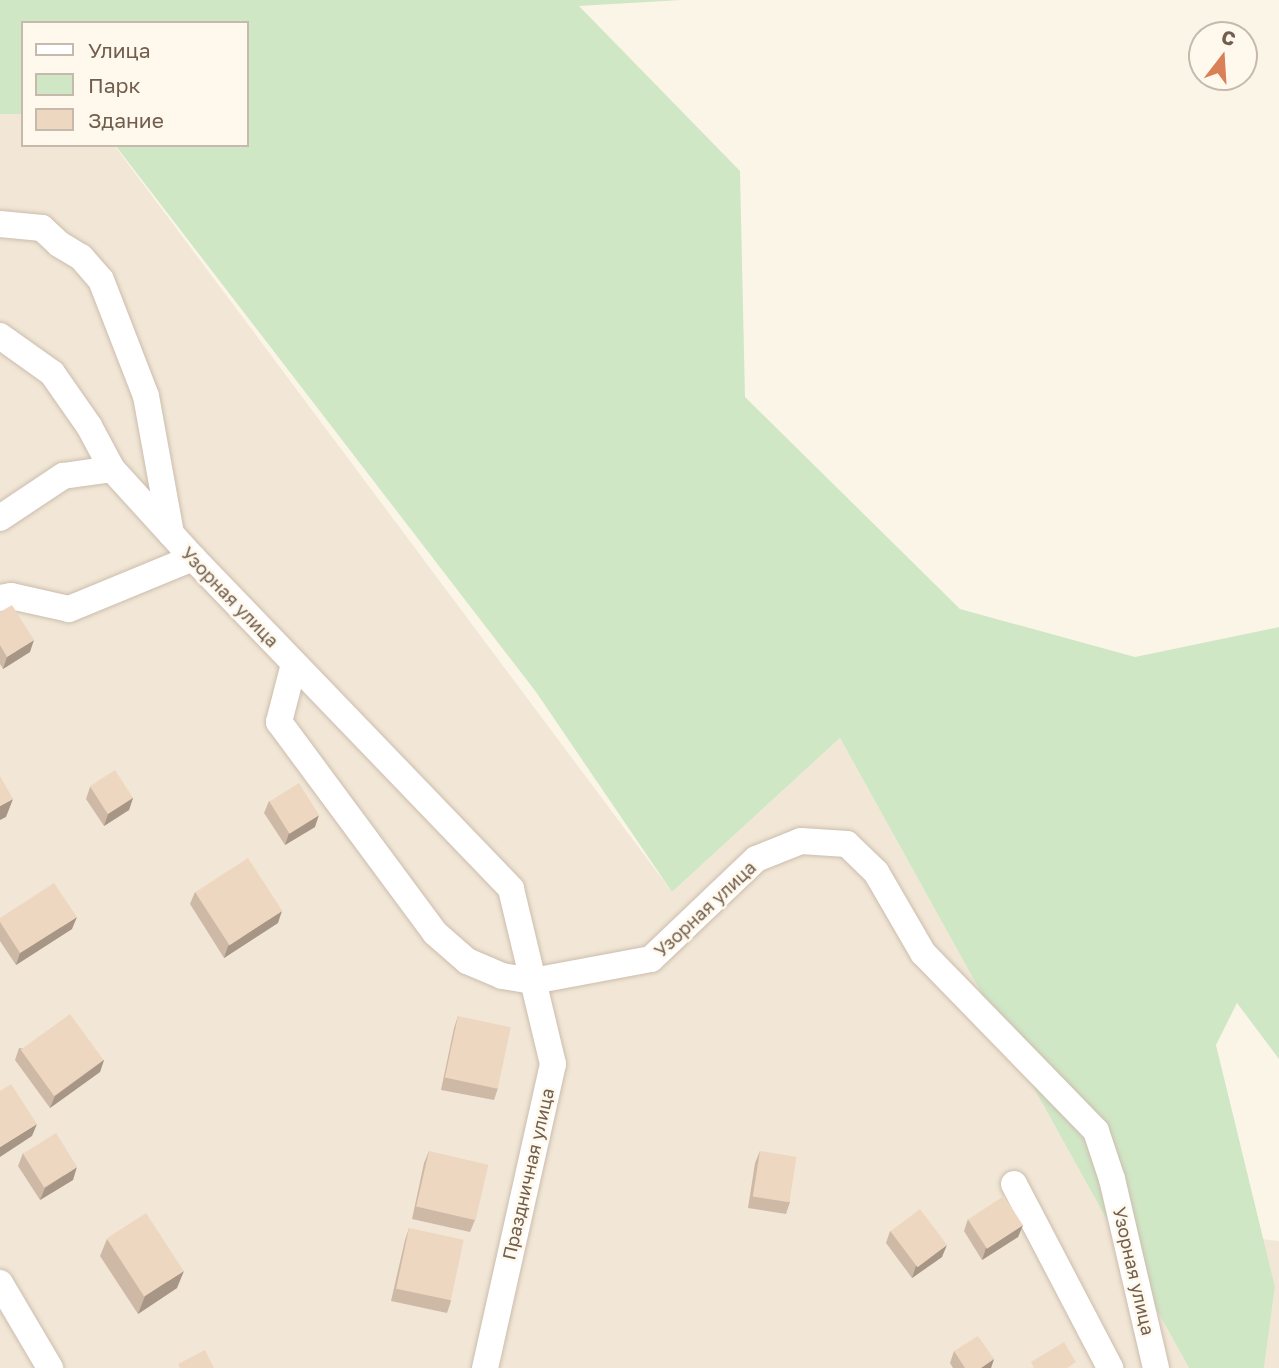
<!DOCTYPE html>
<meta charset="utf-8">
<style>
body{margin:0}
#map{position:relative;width:1279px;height:1368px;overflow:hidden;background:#fbf5e7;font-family:"Golos Text",sans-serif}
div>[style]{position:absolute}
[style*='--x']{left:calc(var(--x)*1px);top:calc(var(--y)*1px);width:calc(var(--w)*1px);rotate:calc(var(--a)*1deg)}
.residential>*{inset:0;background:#f2e7d6}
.green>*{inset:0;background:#d0e7c6}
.roads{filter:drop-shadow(0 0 2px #ccbdae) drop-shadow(0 0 2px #ccbdae)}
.minor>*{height:26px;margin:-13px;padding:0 13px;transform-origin:13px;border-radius:13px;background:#fff}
.wall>*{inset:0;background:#cdb9a5}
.shaded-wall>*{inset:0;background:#a79686}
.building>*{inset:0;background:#eed7c0;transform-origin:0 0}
span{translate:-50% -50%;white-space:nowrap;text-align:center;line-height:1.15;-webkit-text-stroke:5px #fef8ed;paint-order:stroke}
.street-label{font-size:18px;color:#725e4d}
.legend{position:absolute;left:21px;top:21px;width:228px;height:126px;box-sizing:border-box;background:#fef8ed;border:2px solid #c6baad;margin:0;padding:9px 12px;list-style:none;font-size:21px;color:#725e4d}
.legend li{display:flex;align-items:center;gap:14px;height:35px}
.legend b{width:35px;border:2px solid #c6baad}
.north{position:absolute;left:1188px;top:21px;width:70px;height:70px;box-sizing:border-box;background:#fef8ed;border:2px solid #c6baad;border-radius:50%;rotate:17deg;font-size:19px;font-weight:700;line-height:28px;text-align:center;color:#725e4d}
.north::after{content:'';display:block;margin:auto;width:24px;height:32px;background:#da8056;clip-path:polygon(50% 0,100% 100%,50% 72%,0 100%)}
</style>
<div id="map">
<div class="residential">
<div style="clip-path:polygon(0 114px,23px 114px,23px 145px,114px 145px,672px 892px,840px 738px,1189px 1368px,0 1368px)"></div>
<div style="clip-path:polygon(1262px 1239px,1279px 1241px,1279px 1368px,1264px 1368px,1275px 1287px)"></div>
</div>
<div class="green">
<div style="clip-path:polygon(0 0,681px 0,579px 6px,740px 171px,745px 397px,960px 609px,1135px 657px,1279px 627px,1279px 1059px,1237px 1003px,1216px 1045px,1275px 1287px,1264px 1368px,1189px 1368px,840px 738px,672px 892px,536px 692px,115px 145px,247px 145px,247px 23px,23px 23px,23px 114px,0 114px)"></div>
</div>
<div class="roads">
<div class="minor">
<div style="--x:0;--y:224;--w:42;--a:5.4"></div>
<div style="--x:42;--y:228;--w:23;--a:43"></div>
<div style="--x:59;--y:244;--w:26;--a:31"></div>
<div style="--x:81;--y:257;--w:30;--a:49"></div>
<div style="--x:101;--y:280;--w:124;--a:68.8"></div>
<div style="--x:146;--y:396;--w:140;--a:79.7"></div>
<div style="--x:0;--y:336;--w:64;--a:35.4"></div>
<div style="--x:52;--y:373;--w:65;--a:55.1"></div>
<div style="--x:89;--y:426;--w:49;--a:61.9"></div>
<div style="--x:112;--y:469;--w:120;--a:47.7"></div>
<div style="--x:193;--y:558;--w:459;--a:46.1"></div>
<div style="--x:511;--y:889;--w:180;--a:76.5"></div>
<div style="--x:553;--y:1064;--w:312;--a:102.6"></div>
<div style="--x:0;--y:518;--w:76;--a:-33.7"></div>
<div style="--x:63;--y:476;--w:49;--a:-8.1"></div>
<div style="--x:0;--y:598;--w:11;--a:-10"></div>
<div style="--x:11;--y:596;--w:59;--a:12.6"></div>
<div style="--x:69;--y:609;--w:134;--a:-22.4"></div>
<div style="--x:294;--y:664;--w:60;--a:104.5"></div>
<div style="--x:279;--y:722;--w:262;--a:53.5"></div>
<div style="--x:435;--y:933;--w:43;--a:41.2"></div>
<div style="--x:467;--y:961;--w:38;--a:23"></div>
<div style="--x:502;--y:976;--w:31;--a:9"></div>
<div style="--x:533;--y:981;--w:120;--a:-10.6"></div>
<div style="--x:651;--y:959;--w:145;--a:-43.6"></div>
<div style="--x:756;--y:859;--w:48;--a:-21.8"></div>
<div style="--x:801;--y:841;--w:46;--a:3.7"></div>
<div style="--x:847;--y:844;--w:40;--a:44"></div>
<div style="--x:876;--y:872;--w:94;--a:59.9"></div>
<div style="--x:923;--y:953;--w:248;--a:45.8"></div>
<div style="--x:1096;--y:1131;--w:51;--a:71.6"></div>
<div style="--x:1112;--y:1179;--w:194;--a:76.9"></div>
<div style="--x:1014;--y:1184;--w:208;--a:62.4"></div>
<div style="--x:0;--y:1283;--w:99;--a:59.5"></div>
</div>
</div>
<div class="wall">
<div style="clip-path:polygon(0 612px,30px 652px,3px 669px,0 664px)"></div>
<div style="clip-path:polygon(90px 787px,133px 798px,129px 810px,104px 826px,86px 799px)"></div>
<div style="clip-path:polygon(269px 801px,315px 827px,285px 845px,264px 813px)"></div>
<div style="clip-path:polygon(195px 892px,278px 923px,224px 958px,190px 904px)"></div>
<div style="clip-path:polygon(0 918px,72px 929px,16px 965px,0 941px)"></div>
<div style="clip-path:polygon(458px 1016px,498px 1088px,494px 1100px,441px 1090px,454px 1028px)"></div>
<div style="clip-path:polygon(19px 1048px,104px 1060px,100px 1072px,50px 1108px,15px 1060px)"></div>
<div style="clip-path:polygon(429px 1151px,475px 1220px,470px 1232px,412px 1219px,424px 1163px)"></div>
<div style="clip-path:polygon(760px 1151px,790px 1202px,786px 1214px,748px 1208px,755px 1163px)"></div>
<div style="clip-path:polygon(23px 1153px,73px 1180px,40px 1200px,18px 1166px)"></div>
<div style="clip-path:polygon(968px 1219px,1023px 1225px,1018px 1237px,982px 1260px,964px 1231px)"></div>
<div style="clip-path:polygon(409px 1228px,451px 1301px,447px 1313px,391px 1301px,405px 1240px)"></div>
<div style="clip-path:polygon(890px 1231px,942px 1257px,912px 1278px,886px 1243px)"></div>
<div style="clip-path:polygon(107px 1239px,177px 1288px,138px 1314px,100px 1256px)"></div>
<div style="clip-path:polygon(954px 1351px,994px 1359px,991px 1368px,953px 1368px,950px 1363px)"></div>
</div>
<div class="shaded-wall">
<div style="clip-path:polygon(34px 640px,30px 652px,3px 669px,7px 657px)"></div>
<div style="clip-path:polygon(133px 798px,129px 810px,104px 826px,108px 814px)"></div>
<div style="clip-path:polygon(13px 799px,6px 817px,0 820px,0 806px)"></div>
<div style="clip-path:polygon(319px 815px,315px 827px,285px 845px,289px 833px)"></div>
<div style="clip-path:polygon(282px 911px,278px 923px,224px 958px,228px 946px)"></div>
<div style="clip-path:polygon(77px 917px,72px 929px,16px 965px,20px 953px)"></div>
<div style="clip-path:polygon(104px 1060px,100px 1072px,50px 1108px,55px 1096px)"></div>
<div style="clip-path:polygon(37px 1124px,32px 1136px,0 1157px,0 1147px)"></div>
<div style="clip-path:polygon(77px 1167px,73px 1180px,40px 1200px,45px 1188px)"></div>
<div style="clip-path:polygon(1023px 1225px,1018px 1237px,982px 1260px,986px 1248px)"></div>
<div style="clip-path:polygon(947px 1245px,942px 1257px,912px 1278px,916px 1266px)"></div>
<div style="clip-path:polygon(184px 1271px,177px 1288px,138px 1314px,145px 1296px)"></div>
<div style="clip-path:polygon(994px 1359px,991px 1368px,981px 1368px)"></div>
</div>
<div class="building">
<div style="clip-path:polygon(12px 605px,34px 640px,7px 657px,0 645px,0 612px)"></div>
<div style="left:115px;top:770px;width:33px;height:30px;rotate:57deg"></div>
<div style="clip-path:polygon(0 776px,13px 799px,0 806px)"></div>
<div style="left:299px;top:783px;width:38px;height:35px;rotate:58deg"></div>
<div style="left:248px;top:858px;width:63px;height:63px;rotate:57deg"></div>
<div style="clip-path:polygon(54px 883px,77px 917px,20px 953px,0 922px,0 918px)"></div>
<div style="left:70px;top:1014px;width:57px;height:61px;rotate:54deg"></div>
<div style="left:458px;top:1016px;width:54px;height:63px;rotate:12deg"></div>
<div style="clip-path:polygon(11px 1084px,37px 1124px,0 1147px,0 1091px)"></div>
<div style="left:56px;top:1133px;width:40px;height:39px;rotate:58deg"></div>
<div style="left:429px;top:1151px;width:61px;height:57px;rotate:13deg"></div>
<div style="left:760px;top:1151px;width:37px;height:46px;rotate:9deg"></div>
<div style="left:1004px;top:1196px;width:35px;height:43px;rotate:57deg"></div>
<div style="left:920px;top:1209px;width:45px;height:37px;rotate:53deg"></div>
<div style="left:146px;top:1213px;width:69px;height:47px;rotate:57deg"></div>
<div style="left:409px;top:1228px;width:56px;height:62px;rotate:12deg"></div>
<div style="clip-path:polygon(978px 1336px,994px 1359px,981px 1368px,965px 1368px,954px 1351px)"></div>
<div style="clip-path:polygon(1064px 1342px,1076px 1362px,1067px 1368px,1034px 1368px,1031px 1362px)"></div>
<div style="clip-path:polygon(205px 1350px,214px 1368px,180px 1368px,178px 1364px)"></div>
</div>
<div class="street-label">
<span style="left:230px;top:597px;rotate:46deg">Узорная улица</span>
<span style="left:705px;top:909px;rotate:-43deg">Узорная улица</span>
<span style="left:528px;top:1174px;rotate:-77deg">Праздничная улица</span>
<span style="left:1134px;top:1271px;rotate:77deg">Узорная улица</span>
</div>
<ul class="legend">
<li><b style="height:9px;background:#fff"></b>Улица</li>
<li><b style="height:19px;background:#d0e7c6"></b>Парк</li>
<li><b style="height:19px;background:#eed7c0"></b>Здание</li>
</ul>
<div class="north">С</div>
</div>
